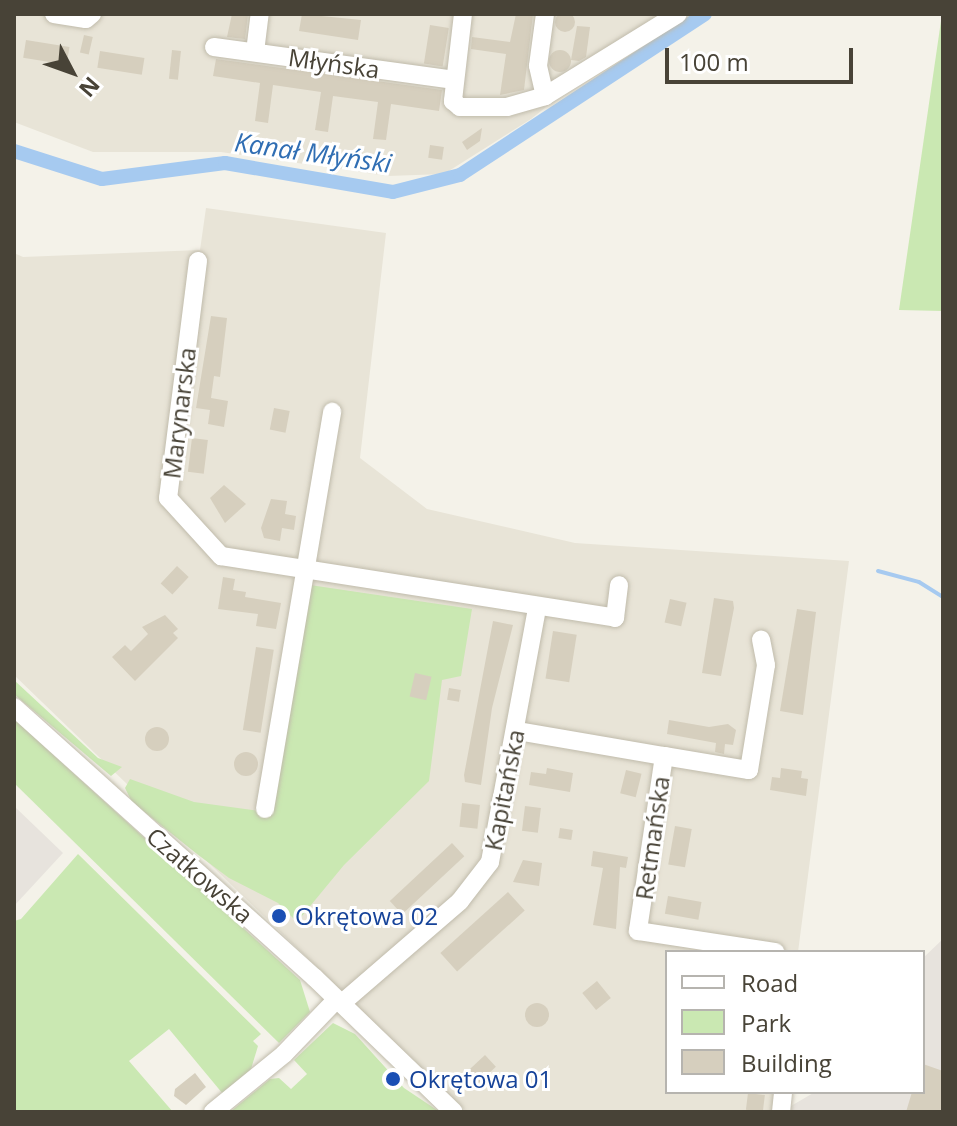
<!DOCTYPE html>
<meta charset="utf-8">
<style>
body{margin:0}
#map{position:relative;width:957px;height:1126px;overflow:hidden;background:#f4f2e9;font-family:"Open Sans",sans-serif}
div>[style]{position:absolute}
[style*='--x']{left:calc(var(--x)*1px);top:calc(var(--y)*1px);width:calc(var(--w)*1px);rotate:calc(var(--a)*1deg)}
.residential>*{inset:0;background:#e8e4d7}
.industrial>*{inset:0;background:#e7e3dd}
.green>*{inset:0;background:#cae8b2}
.stream>*{height:4px;margin:-2px;padding:0 2px;transform-origin:2px;border-radius:2px;background:#a6caf0}
.canal>*{height:14px;margin:-7px;padding:0 7px;transform-origin:7px;border-radius:7px;background:#a6caf0}
.building>*{inset:0;background:#d6cfbe;transform-origin:0 0}
.round{border-radius:50%}
.roads{filter:drop-shadow(0 0 2px #c0bbab) drop-shadow(0 0 2px #c0bbab)}
.minor>*{height:18px;margin:-9px;padding:0 9px;transform-origin:9px;border-radius:9px;background:#fff}
.dots>*{width:22px;height:22px;translate:-50% -50%;box-sizing:border-box;border:4px solid #fff;border-radius:50%}
span{translate:-50% -50%;white-space:nowrap;text-align:center;line-height:1.15;-webkit-text-stroke:6px #fff;paint-order:stroke}
.street-label{font-size:24px;color:#484337}
.transit-label{font-size:24px;color:#164399}
.left{translate:0 -50%;text-align:left}
.water-label{font-size:26px;color:#306eb3;font-style:italic}
.frame{position:absolute;inset:0;border:16px solid #484337;pointer-events:none}
.legend{position:absolute;left:665px;top:950px;width:260px;height:144px;box-sizing:border-box;background:#fff;border:2px solid #b6b4af;margin:0;padding:10px 14px;list-style:none;font-size:24px;color:#484337}
.legend li{display:flex;align-items:center;gap:16px;height:40px}
.legend b{width:40px;border:2px solid #b6b4af}
.north{position:absolute;left:32px;top:32px;width:80px;height:80px;-webkit-text-stroke:6px #fff;paint-order:stroke;rotate:131deg;font-size:22px;font-weight:700;line-height:32px;text-align:center;color:#484337}
.north::after{content:'';display:block;margin:auto;width:28px;height:36px;background:#484337;clip-path:polygon(50% 0,100% 100%,50% 72%,0 100%)}
.scale{position:absolute;left:665px;top:48px;width:188px;height:36px;box-sizing:border-box;border:4px solid #484337;border-top:0;padding-left:10px;font-size:24px;line-height:28px;white-space:nowrap;color:#484337;-webkit-text-stroke:6px #fff;paint-order:stroke}
</style>
<div id="map">
<div class="residential">
<div style="clip-path:polygon(14px 14px,663px 14px,531px 119px,444px 174px,388px 176px,221px 152px,93px 152px,14px 122px)"></div>
<div style="clip-path:polygon(206px 208px,386px 233px,360px 458px,427px 509px,575px 543px,849px 561px,798px 952px,667px 952px,667px 1092px,777px 1092px,774px 1112px,467px 1112px,14px 675px,14px 253px,23px 257px,200px 250px)"></div>
</div>
<div class="industrial">
<div style="clip-path:polygon(14px 806px,63px 853px,14px 906px)"></div>
<div style="clip-path:polygon(943px 939px,943px 1112px,790px 1112px,791px 1106px,815px 1092px,923px 1092px,923px 958px)"></div>
</div>
<div class="green">
<div style="clip-path:polygon(942px 14px,943px 311px,899px 310px)"></div>
<div style="clip-path:polygon(310px 585px,472px 609px,461px 676px,442px 680px,429px 781px,344px 865px,297px 922px,278px 903px,229px 878px,197px 854px,132px 802px,125px 788px,130px 779px,194px 802px,268px 812px)"></div>
<div style="clip-path:polygon(14px 680px,98px 758px,122px 767px,111px 776px,14px 694px)"></div>
<div style="clip-path:polygon(14px 719px,300px 980px,310px 1012px,279px 1043px,14px 783px)"></div>
<div style="clip-path:polygon(78px 854px,261px 1034px,253px 1041px,258px 1046px,251px 1069px,223px 1094px,169px 1029px,129px 1061px,173px 1112px,14px 1112px,14px 921px,21px 919px)"></div>
<div style="clip-path:polygon(333px 1023px,355px 1034px,404px 1088px,440px 1112px,230px 1112px,270px 1079px,279px 1078px,291px 1089px,307px 1074px,294px 1060px)"></div>
</div>
<div class="stream">
<div style="--x:878;--y:571;--w:42;--a:15"></div>
<div style="--x:919;--y:582;--w:28;--a:32"></div>
</div>
<div class="canal">
<div style="--x:14;--y:151;--w:92;--a:17.7"></div>
<div style="--x:102;--y:179;--w:124;--a:-7.4"></div>
<div style="--x:225;--y:163;--w:170;--a:9.8"></div>
<div style="--x:393;--y:192;--w:69;--a:-14.2"></div>
<div style="--x:460;--y:175;--w:293;--a:-33.3"></div>
</div>
<div class="building">
<div class="round" style="left:555px;top:12px;width:20px;height:20px"></div>
<div style="clip-path:polygon(232px 14px,248px 14px,245px 39px,227px 37px)"></div>
<div style="clip-path:polygon(302px 14px,361px 20px,358px 40px,299px 31px)"></div>
<div style="clip-path:polygon(516px 14px,533px 14px,524px 90px,500px 95px,506px 54px,471px 49px,472px 37px,510px 42px)"></div>
<div style="left:430px;top:25px;width:19px;height:39px;rotate:9deg"></div>
<div style="clip-path:polygon(577px 26px,590px 27px,586px 57px,579px 61px,571px 60px)"></div>
<div style="left:84px;top:35px;width:9px;height:18px;rotate:13deg"></div>
<div style="left:26px;top:40px;width:44px;height:18px;rotate:9deg"></div>
<div style="left:172px;top:50px;width:9px;height:29px;rotate:6deg"></div>
<div class="round" style="left:549px;top:50px;width:22px;height:22px"></div>
<div style="left:100px;top:51px;width:45px;height:17px;rotate:9deg"></div>
<div style="clip-path:polygon(216px 59px,442px 90px,439px 111px,391px 104px,386px 140px,373px 139px,378px 102px,333px 96px,328px 132px,321px 131px,315px 130px,321px 92px,273px 85px,268px 123px,255px 121px,260px 83px,213px 76px)"></div>
<div style="clip-path:polygon(482px 128px,480px 141px,467px 150px,462px 142px)"></div>
<div style="left:430px;top:145px;width:14px;height:13px;rotate:8deg"></div>
<div style="clip-path:polygon(211px 316px,227px 318px,220px 377px,214px 376px,211px 398px,228px 401px,224px 427px,208px 424px,210px 410px,196px 408px)"></div>
<div style="left:274px;top:408px;width:16px;height:22px;rotate:11deg"></div>
<div style="left:192px;top:438px;width:16px;height:34px;rotate:7deg"></div>
<div style="clip-path:polygon(224px 485px,246px 504px,225px 523px,210px 498px)"></div>
<div style="clip-path:polygon(271px 499px,287px 501px,285px 514px,296px 516px,294px 530px,282px 528px,280px 541px,264px 538px,261px 528px)"></div>
<div style="left:177px;top:566px;width:16px;height:24px;rotate:43deg"></div>
<div style="clip-path:polygon(223px 577px,235px 579px,233px 590px,246px 592px,245px 597px,281px 603px,276px 629px,256px 626px,258px 614px,218px 609px)"></div>
<div style="clip-path:polygon(714px 598px,733px 601px,734px 608px,721px 676px,702px 673px)"></div>
<div style="left:670px;top:599px;width:17px;height:24px;rotate:13deg"></div>
<div style="clip-path:polygon(797px 609px,816px 612px,803px 715px,780px 711px)"></div>
<div style="clip-path:polygon(165px 615px,178px 629px,173px 633px,178px 638px,135px 681px,112px 657px,125px 645px,131px 651px,148px 634px,142px 627px)"></div>
<div style="clip-path:polygon(493px 621px,513px 625px,492px 708px,481px 785px,465px 782px,464px 775px)"></div>
<div style="left:553px;top:631px;width:24px;height:48px;rotate:9deg"></div>
<div style="left:256px;top:647px;width:18px;height:84px;rotate:9deg"></div>
<div style="left:415px;top:673px;width:17px;height:24px;rotate:13deg"></div>
<div style="left:449px;top:688px;width:12px;height:12px;rotate:9deg"></div>
<div style="clip-path:polygon(669px 720px,709px 727px,728px 724px,736px 730px,733px 745px,725px 744px,724px 754px,715px 752px,716px 743px,667px 734px)"></div>
<div class="round" style="left:145px;top:727px;width:24px;height:24px"></div>
<div class="round" style="left:234px;top:752px;width:24px;height:24px"></div>
<div style="clip-path:polygon(547px 768px,573px 773px,570px 792px,529px 785px,531px 772px,546px 774px)"></div>
<div style="clip-path:polygon(781px 768px,802px 771px,801px 778px,808px 779px,806px 796px,770px 790px,772px 777px,780px 778px)"></div>
<div style="left:626px;top:770px;width:16px;height:24px;rotate:14deg"></div>
<div style="left:462px;top:803px;width:18px;height:24px;rotate:6deg"></div>
<div style="left:525px;top:806px;width:16px;height:25px;rotate:7deg"></div>
<div style="left:675px;top:826px;width:17px;height:39px;rotate:10deg"></div>
<div style="left:560px;top:828px;width:13px;height:10px;rotate:9deg"></div>
<div style="left:452px;top:843px;width:18px;height:85px;rotate:47deg"></div>
<div style="clip-path:polygon(593px 851px,628px 857px,626px 868px,620px 867px,616px 929px,593px 925px,603px 868px,591px 866px)"></div>
<div style="clip-path:polygon(523px 860px,542px 863px,539px 886px,513px 882px)"></div>
<div style="left:508px;top:892px;width:25px;height:91px;rotate:48deg"></div>
<div style="left:668px;top:896px;width:34px;height:18px;rotate:10deg"></div>
<div style="left:597px;top:981px;width:22px;height:19px;rotate:51deg"></div>
<div class="round" style="left:525px;top:1003px;width:24px;height:24px"></div>
<div style="left:485px;top:1055px;width:16px;height:25px;rotate:47deg"></div>
<div style="clip-path:polygon(923px 1064px,943px 1071px,943px 1112px,906px 1112px,912px 1092px,923px 1092px)"></div>
<div style="clip-path:polygon(195px 1073px,206px 1087px,186px 1105px,174px 1096px,175px 1089px)"></div>
<div style="left:748px;top:1093px;width:17px;height:17px;rotate:7deg"></div>
</div>
<div class="roads">
<div class="minor">
<div style="--x:54;--y:14;--w:32;--a:9"></div>
<div style="--x:86;--y:19;--w:8;--a:-40"></div>
<div style="--x:463;--y:14;--w:88;--a:96.6"></div>
<div style="--x:453;--y:101;--w:9;--a:41"></div>
<div style="--x:460;--y:107;--w:47;--a:0"></div>
<div style="--x:507;--y:107;--w:40;--a:-16"></div>
<div style="--x:545;--y:14;--w:52;--a:97.7"></div>
<div style="--x:538;--y:66;--w:31;--a:77"></div>
<div style="--x:545;--y:96;--w:156;--a:-31.7"></div>
<div style="--x:214;--y:47;--w:243;--a:7.8"></div>
<div style="--x:255;--y:52;--w:38;--a:-83"></div>
<div style="--x:198;--y:261;--w:239;--a:97.2"></div>
<div style="--x:168;--y:498;--w:79;--a:47.6"></div>
<div style="--x:221;--y:556;--w:399;--a:8.9"></div>
<div style="--x:615;--y:618;--w:33;--a:-83"></div>
<div style="--x:14;--y:707;--w:404;--a:42"></div>
<div style="--x:314;--y:977;--w:194;--a:44"></div>
<div style="--x:517;--y:731;--w:149;--a:9.7"></div>
<div style="--x:664;--y:756;--w:177;--a:98.5"></div>
<div style="--x:638;--y:931;--w:139;--a:8.7"></div>
<div style="--x:664;--y:756;--w:86;--a:9.4"></div>
<div style="--x:749;--y:770;--w:106;--a:-80.8"></div>
<div style="--x:766;--y:665;--w:26;--a:-101"></div>
<div style="--x:265;--y:809;--w:403;--a:-80.4"></div>
<div style="--x:342;--y:1003;--w:156;--a:-40.8"></div>
<div style="--x:460;--y:901;--w:49;--a:-52.4"></div>
<div style="--x:490;--y:862;--w:257;--a:-79.5"></div>
<div style="--x:213;--y:1112;--w:92;--a:-39.2"></div>
<div style="--x:284;--y:1054;--w:76;--a:-46.1"></div>
<div style="--x:781;--y:1112;--w:20;--a:-84"></div>
</div>
</div>
<div class="dots">
<div style="left:279px;top:916px;background:#1a4fb4"></div>
<div style="left:393px;top:1079px;background:#1a4fb4"></div>
</div>
<div class="street-label">
<span style="left:334px;top:63px;rotate:8deg">Młyńska</span>
<span style="left:179px;top:413px;rotate:-83deg">Marynarska</span>
<span style="left:504px;top:790px;rotate:-79deg">Kapitańska</span>
<span style="left:652px;top:838px;rotate:-82deg">Retmańska</span>
<span style="left:200px;top:875px;rotate:41deg">Czatkowska</span>
</div>
<div class="transit-label">
<span class="left" style="left:295px;top:916px">Okrętowa 02</span>
<span class="left" style="left:409px;top:1079px">Okrętowa 01</span>
</div>
<div class="water-label">
<span style="left:313px;top:153px;rotate:8deg">Kanał Młyński</span>
</div>
<div class="frame"></div>
<ul class="legend">
<li><b style="height:10px;background:#fff"></b>Road</li>
<li><b style="height:22px;background:#cae8b2"></b>Park</li>
<li><b style="height:22px;background:#d6cfbe"></b>Building</li>
</ul>
<div class="north">N</div>
<div class="scale">100 m</div>
</div>
